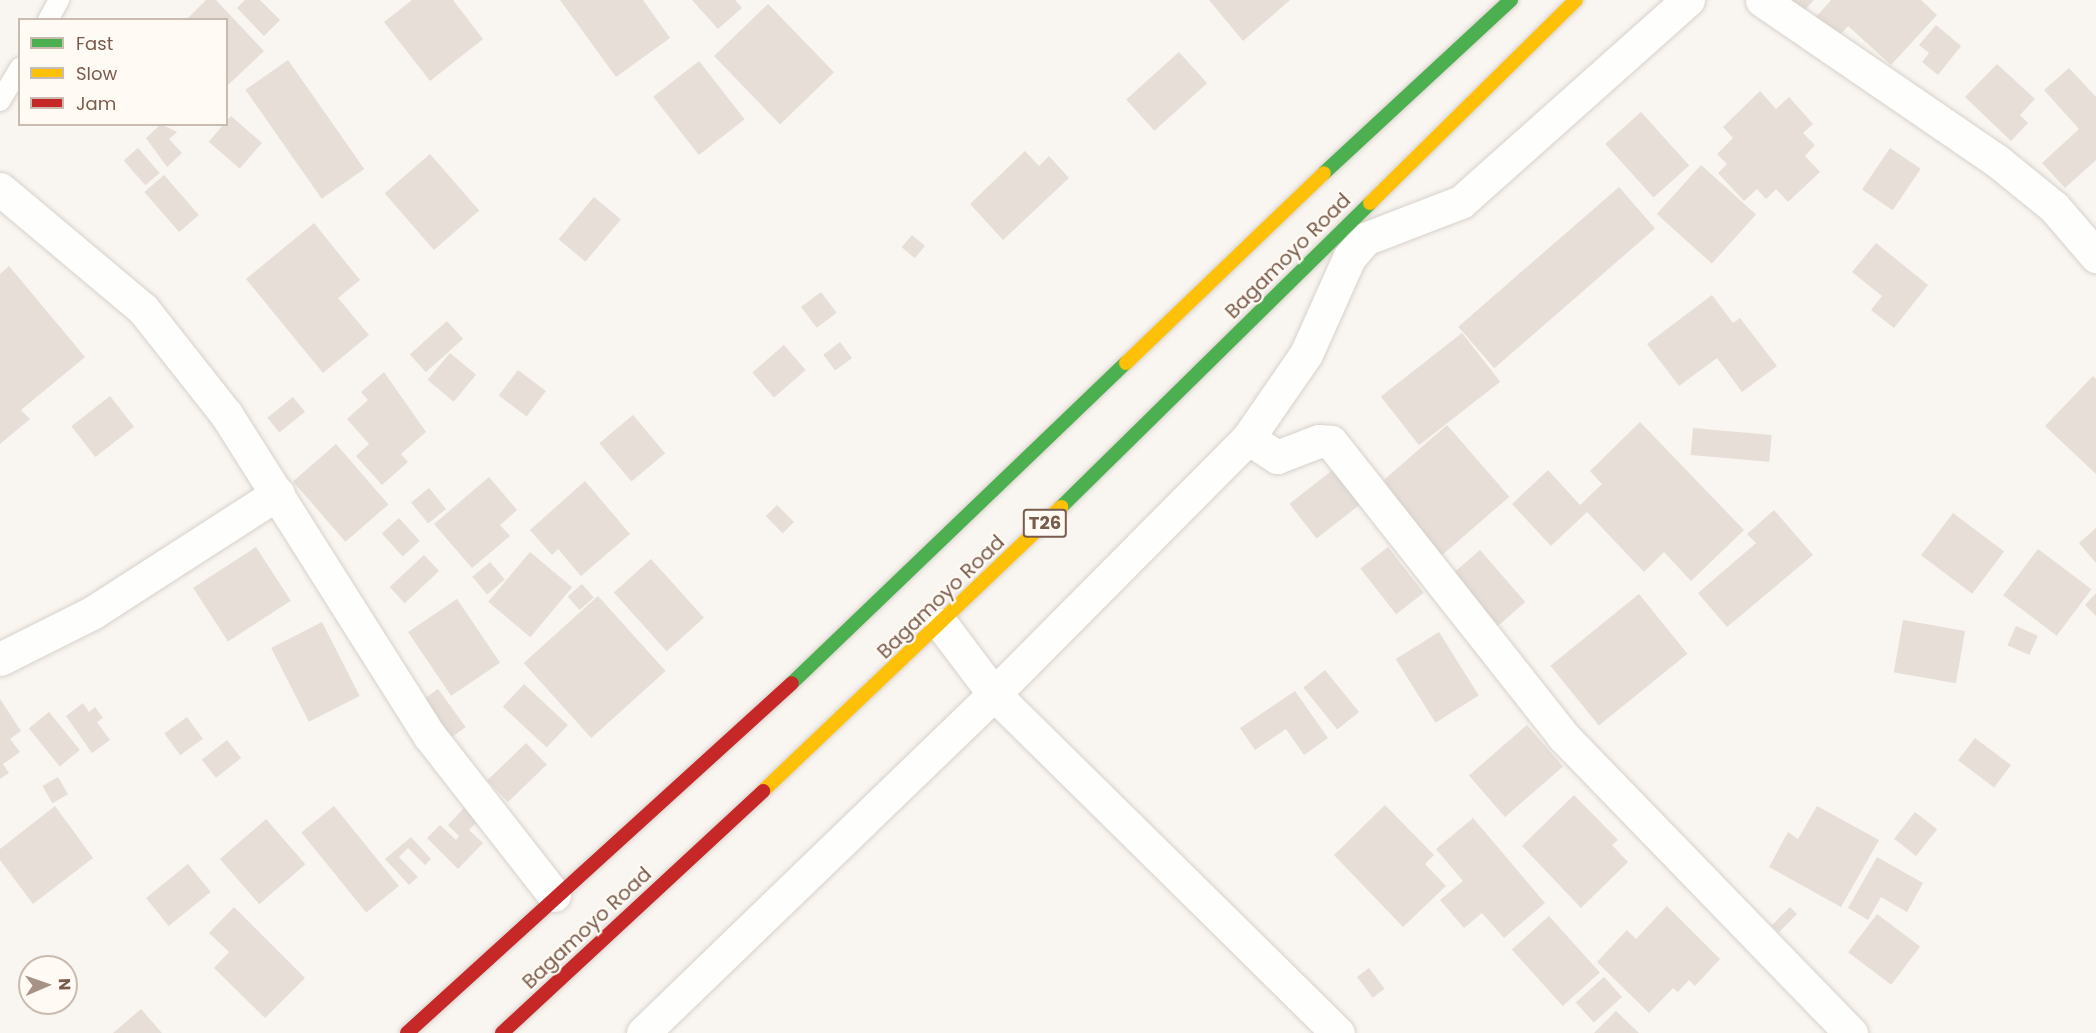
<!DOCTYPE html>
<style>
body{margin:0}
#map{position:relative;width:2096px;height:1033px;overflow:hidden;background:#f9f5f0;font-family:Poppins,sans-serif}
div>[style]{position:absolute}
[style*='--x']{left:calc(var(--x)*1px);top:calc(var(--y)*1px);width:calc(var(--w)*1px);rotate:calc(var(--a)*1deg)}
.building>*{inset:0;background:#e6ded7;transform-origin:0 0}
.roads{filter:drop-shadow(0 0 2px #d7d1cb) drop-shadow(0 0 2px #d7d1cb)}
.lane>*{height:20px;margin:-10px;padding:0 10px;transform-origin:10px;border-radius:10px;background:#fefefd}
.street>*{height:33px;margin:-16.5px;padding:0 16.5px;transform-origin:16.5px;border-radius:16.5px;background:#fefefd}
.fast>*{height:14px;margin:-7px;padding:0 7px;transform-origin:7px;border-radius:7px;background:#4caf50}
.slow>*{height:14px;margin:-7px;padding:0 7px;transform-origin:7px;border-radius:7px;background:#ffc107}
.jam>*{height:14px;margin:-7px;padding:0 7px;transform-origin:7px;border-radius:7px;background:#c62828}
span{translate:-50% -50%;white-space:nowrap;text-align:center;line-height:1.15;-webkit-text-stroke:4.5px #fffaf3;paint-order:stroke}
.shield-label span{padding:2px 4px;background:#fffaf3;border:2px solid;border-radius:4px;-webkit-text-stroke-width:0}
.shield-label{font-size:18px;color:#7a5c4d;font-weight:700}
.street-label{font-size:20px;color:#7a5c4d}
.legend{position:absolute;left:18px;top:18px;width:210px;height:108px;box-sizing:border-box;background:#fffaf3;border:2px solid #cabbb1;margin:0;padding:8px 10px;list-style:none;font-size:18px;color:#7a5c4d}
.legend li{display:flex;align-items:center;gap:12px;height:30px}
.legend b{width:30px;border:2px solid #cabbb1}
.north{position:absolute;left:18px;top:955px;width:60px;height:60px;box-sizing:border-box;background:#fffaf3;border:2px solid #cabbb1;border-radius:50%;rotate:88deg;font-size:16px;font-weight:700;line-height:24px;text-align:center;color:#7a5c4d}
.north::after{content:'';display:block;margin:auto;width:21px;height:27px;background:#a69286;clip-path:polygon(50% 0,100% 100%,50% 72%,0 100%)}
</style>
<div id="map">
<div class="building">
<div style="clip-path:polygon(206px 0,216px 0,264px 51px,226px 87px,226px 20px,186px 20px)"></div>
<div style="clip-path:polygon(245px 0,260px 0,280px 20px,264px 36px,237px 8px)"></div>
<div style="clip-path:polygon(412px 0,453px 0,483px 39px,430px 81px,384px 22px)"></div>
<div style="clip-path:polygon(560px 0,643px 0,670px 38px,616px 77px)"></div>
<div style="clip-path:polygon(692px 0,735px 0,742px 8px,718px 29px)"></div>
<div style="clip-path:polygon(1209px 0,1290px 0,1243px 41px)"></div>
<div style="clip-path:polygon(1779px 0,1814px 0,1798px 17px)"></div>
<div style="clip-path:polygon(1831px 0,1921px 0,1937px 15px,1891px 65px,1848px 26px,1838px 37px,1816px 17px)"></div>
<div style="left:768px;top:4px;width:95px;height:75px;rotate:46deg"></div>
<div style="clip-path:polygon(1936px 25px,1961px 46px,1938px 75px,1922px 62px,1929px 53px,1919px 45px)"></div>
<div style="left:1179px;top:52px;width:42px;height:71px;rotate:48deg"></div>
<div style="left:288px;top:60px;width:133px;height:52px;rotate:55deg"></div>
<div style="left:699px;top:61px;width:74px;height:58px;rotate:52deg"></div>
<div style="clip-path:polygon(1997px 64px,2035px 99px,2020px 115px,2028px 123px,2011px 141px,1965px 97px)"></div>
<div style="clip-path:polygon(2069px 68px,2096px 97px,2096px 160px,2065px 188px,2042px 163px,2079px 129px,2044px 90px)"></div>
<div style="clip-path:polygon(1760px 91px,1776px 109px,1789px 97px,1813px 124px,1803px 133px,1815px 145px,1805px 156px,1820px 172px,1788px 202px,1776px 189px,1766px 199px,1757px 189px,1744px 201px,1718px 173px,1727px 164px,1717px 154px,1733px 138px,1723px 127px)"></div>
<div style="left:1641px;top:112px;width:72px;height:48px;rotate:48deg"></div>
<div style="left:231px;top:116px;width:41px;height:34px;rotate:41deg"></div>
<div style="clip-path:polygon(161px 124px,177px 132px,169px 139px,182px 153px,167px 167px,146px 138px)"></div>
<div style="left:138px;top:148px;width:33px;height:19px;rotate:49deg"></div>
<div style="left:1890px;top:148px;width:37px;height:50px;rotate:34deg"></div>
<div style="clip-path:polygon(1025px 151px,1039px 166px,1049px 156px,1069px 178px,1003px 240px,970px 204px)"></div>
<div style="left:430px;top:154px;width:75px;height:60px;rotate:49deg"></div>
<div style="left:1701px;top:165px;width:74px;height:66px;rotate:42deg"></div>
<div style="left:164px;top:175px;width:53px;height:26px;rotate:49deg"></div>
<div style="left:1619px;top:187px;width:55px;height:213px;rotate:49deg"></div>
<div style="left:594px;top:197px;width:35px;height:55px;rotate:40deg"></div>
<div style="clip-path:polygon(314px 223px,360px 280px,338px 298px,369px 335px,323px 373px,246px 279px)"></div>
<div style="left:912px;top:235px;width:17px;height:16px;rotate:40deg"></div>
<div style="clip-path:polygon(1876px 243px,1928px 285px,1894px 328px,1871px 310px,1882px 296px,1852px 272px)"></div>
<div style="clip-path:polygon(9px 266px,85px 357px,21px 410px,30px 419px,0 444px,0 274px)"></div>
<div style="left:821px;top:292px;width:26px;height:25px;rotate:53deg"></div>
<div style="clip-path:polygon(1712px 295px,1733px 323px,1740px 318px,1777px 366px,1742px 392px,1717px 358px,1679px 386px,1647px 344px)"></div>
<div style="left:447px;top:321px;width:24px;height:50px;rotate:48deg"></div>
<div style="left:1462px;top:333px;width:62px;height:103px;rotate:52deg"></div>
<div style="left:840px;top:342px;width:20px;height:21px;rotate:53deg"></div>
<div style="left:784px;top:345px;width:33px;height:42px;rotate:49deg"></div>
<div style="left:450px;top:353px;width:34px;height:35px;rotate:40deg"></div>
<div style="left:518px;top:370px;width:35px;height:32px;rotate:37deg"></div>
<div style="clip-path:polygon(384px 372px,426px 432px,401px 454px,408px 462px,382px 485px,356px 456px,369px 444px,347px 419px,368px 400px,361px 392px)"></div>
<div style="clip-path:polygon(2093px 376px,2096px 379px,2096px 474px,2045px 426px)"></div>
<div style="left:110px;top:396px;width:39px;height:49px;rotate:52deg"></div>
<div style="left:293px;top:397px;width:19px;height:33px;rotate:51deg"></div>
<div style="left:633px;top:415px;width:50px;height:44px;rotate:50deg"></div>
<div style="clip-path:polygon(1640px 422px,1744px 530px,1691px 581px,1664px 552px,1644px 572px,1587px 512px,1551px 546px,1512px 504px,1548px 470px,1580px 505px,1602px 484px,1590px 471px)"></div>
<div style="left:1447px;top:425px;width:95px;height:94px;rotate:49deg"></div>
<div style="left:1693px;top:428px;width:79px;height:27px;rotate:5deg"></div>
<div style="left:336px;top:444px;width:80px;height:57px;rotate:49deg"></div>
<div style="left:1343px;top:462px;width:44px;height:68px;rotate:52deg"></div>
<div style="clip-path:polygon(489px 477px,517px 510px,500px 525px,510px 536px,472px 568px,434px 524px)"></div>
<div style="clip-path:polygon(585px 481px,630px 534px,581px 576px,558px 549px,552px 555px,530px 530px)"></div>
<div style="left:429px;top:488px;width:27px;height:23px;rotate:51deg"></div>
<div style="left:777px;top:505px;width:24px;height:16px;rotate:45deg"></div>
<div style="clip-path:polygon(1774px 510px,1813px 555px,1727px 627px,1698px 593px,1756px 543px,1747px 534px)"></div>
<div style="left:1953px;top:513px;width:64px;height:53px;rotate:37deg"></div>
<div style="left:399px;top:518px;width:31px;height:23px;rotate:48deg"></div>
<div style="clip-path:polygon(2096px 528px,2096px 563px,2079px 543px)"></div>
<div style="left:256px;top:547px;width:64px;height:75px;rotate:57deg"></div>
<div style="left:1388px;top:547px;width:58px;height:35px;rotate:52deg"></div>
<div style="left:2038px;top:549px;width:67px;height:58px;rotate:37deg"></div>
<div style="left:1480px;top:550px;width:69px;height:50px;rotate:49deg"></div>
<div style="left:530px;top:552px;width:55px;height:65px;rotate:40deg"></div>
<div style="left:424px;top:555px;width:22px;height:47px;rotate:47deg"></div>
<div style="left:651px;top:559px;width:79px;height:50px;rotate:48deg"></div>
<div style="left:490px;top:562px;width:23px;height:23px;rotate:50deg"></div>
<div style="left:582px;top:584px;width:18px;height:19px;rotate:49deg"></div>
<div style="clip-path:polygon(2096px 593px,2096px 616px,2085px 605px)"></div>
<div style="left:1639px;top:594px;width:77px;height:114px;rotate:51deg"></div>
<div style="left:598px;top:596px;width:101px;height:100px;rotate:48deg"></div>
<div style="left:457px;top:599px;width:77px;height:59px;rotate:56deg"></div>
<div style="left:1903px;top:620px;width:63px;height:53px;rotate:10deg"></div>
<div style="left:322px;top:622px;width:83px;height:57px;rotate:63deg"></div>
<div style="left:2016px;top:626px;width:24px;height:21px;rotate:24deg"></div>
<div style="left:1439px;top:632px;width:75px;height:51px;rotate:58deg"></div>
<div style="left:1325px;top:670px;width:54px;height:28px;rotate:51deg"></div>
<div style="left:524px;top:684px;width:60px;height:31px;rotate:43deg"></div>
<div style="left:438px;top:689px;width:47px;height:23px;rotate:54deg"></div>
<div style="clip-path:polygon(1295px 691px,1328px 738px,1304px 755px,1286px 729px,1255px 750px,1240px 728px)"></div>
<div style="clip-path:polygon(0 699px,21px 731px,10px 739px,20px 752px,3px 764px,9px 773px,0 779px)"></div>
<div style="clip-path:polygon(83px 703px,89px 712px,95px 707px,103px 718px,97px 722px,110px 740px,92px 753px,66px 716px)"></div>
<div style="left:49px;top:712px;width:49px;height:26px;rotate:51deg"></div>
<div style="left:187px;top:717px;width:27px;height:28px;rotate:54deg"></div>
<div style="left:1527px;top:725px;width:55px;height:77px;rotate:49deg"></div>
<div style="left:1975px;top:738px;width:45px;height:28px;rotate:37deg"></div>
<div style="left:227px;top:740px;width:23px;height:32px;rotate:52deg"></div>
<div style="left:526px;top:743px;width:30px;height:54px;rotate:46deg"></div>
<div style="left:58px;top:777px;width:20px;height:18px;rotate:60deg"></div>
<div style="clip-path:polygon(1574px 795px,1618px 840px,1612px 845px,1628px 862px,1581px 908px,1522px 846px)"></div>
<div style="clip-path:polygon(1385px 805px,1434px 855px,1425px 864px,1446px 886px,1403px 927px,1334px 855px)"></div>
<div style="clip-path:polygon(55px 806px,93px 858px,33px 904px,0 860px,0 849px)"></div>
<div style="left:334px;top:806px;width:103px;height:42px;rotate:51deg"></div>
<div style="clip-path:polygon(1817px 806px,1879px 840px,1841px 907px,1769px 867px,1788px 832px,1798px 839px)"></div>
<div style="clip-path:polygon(464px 808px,477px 822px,469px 830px,483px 843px,458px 869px,427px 838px,440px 825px,456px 840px,459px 836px,448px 825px)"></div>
<div style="left:1915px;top:812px;width:28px;height:34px;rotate:38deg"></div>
<div style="clip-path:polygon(1473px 818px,1545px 903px,1504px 938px,1482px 913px,1464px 928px,1440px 900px,1463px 881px,1436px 849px)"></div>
<div style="left:266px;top:819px;width:60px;height:61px;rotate:49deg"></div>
<div style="clip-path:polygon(411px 837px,431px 859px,425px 865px,408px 848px,399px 857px,418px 877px,409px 885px,385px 859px)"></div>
<div style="clip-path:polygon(1877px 857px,1923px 883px,1907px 912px,1881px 897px,1868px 920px,1848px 908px)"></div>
<div style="left:188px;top:864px;width:36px;height:54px;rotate:51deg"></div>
<div style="clip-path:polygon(1667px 906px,1720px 959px,1695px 986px,1689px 980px,1678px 992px,1673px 988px,1649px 1013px,1597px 962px,1627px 930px,1636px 939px)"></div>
<div style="clip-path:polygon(234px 907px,305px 978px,265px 1018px,214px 968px,229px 952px,209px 933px)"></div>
<div style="left:1790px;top:907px;width:10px;height:26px;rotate:45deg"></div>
<div style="left:1877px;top:914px;width:54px;height:48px;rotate:37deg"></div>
<div style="left:1549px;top:916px;width:76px;height:50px;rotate:48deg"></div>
<div style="left:1369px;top:968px;width:26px;height:15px;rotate:53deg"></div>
<div style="left:1604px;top:977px;width:27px;height:38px;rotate:48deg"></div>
<div style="clip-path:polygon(141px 1009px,162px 1033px,113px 1033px)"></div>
<div style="clip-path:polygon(1616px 1011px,1639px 1033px,1594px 1033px)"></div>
</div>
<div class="roads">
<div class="lane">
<div style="--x:48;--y:20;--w:23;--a:-61"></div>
<div style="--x:0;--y:101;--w:39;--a:-59"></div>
</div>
<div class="street">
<div style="--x:1762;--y:0;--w:283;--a:34.4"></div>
<div style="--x:1996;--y:160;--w:75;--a:39"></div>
<div style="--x:2054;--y:207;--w:65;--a:49.4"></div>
<div style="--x:0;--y:189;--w:187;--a:40"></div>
<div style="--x:143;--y:309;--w:134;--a:51.7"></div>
<div style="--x:226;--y:414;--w:380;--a:57.7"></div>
<div style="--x:429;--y:735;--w:203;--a:52"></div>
<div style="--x:1248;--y:438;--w:35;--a:33"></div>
<div style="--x:1277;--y:457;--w:45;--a:-20.9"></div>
<div style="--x:1319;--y:441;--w:12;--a:5"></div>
<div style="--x:1331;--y:442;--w:375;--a:51.7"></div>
<div style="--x:1563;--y:736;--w:414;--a:45.9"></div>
<div style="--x:942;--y:625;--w:86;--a:53"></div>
<div style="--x:994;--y:694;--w:483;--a:44.6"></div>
<div style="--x:0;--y:659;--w:103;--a:-26.6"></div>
<div style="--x:92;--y:613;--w:221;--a:-32.8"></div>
<div style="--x:643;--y:1033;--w:488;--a:-44"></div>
<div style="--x:994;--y:694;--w:361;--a:-45.2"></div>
<div style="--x:1248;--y:438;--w:102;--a:-55.4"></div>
<div style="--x:1306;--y:354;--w:105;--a:-65.9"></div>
<div style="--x:1349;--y:258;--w:25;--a:-50"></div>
<div style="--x:1365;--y:239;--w:103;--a:-21.1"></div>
<div style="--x:1461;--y:202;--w:304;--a:-41.7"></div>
</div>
<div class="fast">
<div style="--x:1324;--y:173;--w:255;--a:-42.8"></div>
<div style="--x:1061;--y:507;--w:433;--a:-44.5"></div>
<div style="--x:792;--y:683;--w:463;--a:-43.8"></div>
</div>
<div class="slow">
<div style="--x:1370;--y:203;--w:289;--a:-44.6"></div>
<div style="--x:1126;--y:363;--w:274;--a:-43.8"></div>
<div style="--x:763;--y:791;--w:412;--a:-43.6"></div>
</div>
<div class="jam">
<div style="--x:407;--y:1033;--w:520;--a:-42.27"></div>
<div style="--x:502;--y:1033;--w:356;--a:-42.8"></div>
</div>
</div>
<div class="shield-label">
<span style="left:1045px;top:523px">T26</span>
</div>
<div class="street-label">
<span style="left:1288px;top:256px;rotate:-45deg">Bagamoyo Road</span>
<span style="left:941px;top:597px;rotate:-44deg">Bagamoyo Road</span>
<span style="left:587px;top:928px;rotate:-43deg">Bagamoyo Road</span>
</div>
<ul class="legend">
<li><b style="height:8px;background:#4caf50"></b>Fast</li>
<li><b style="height:8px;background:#ffc107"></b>Slow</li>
<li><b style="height:8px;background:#c62828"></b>Jam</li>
</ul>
<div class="north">N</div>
</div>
